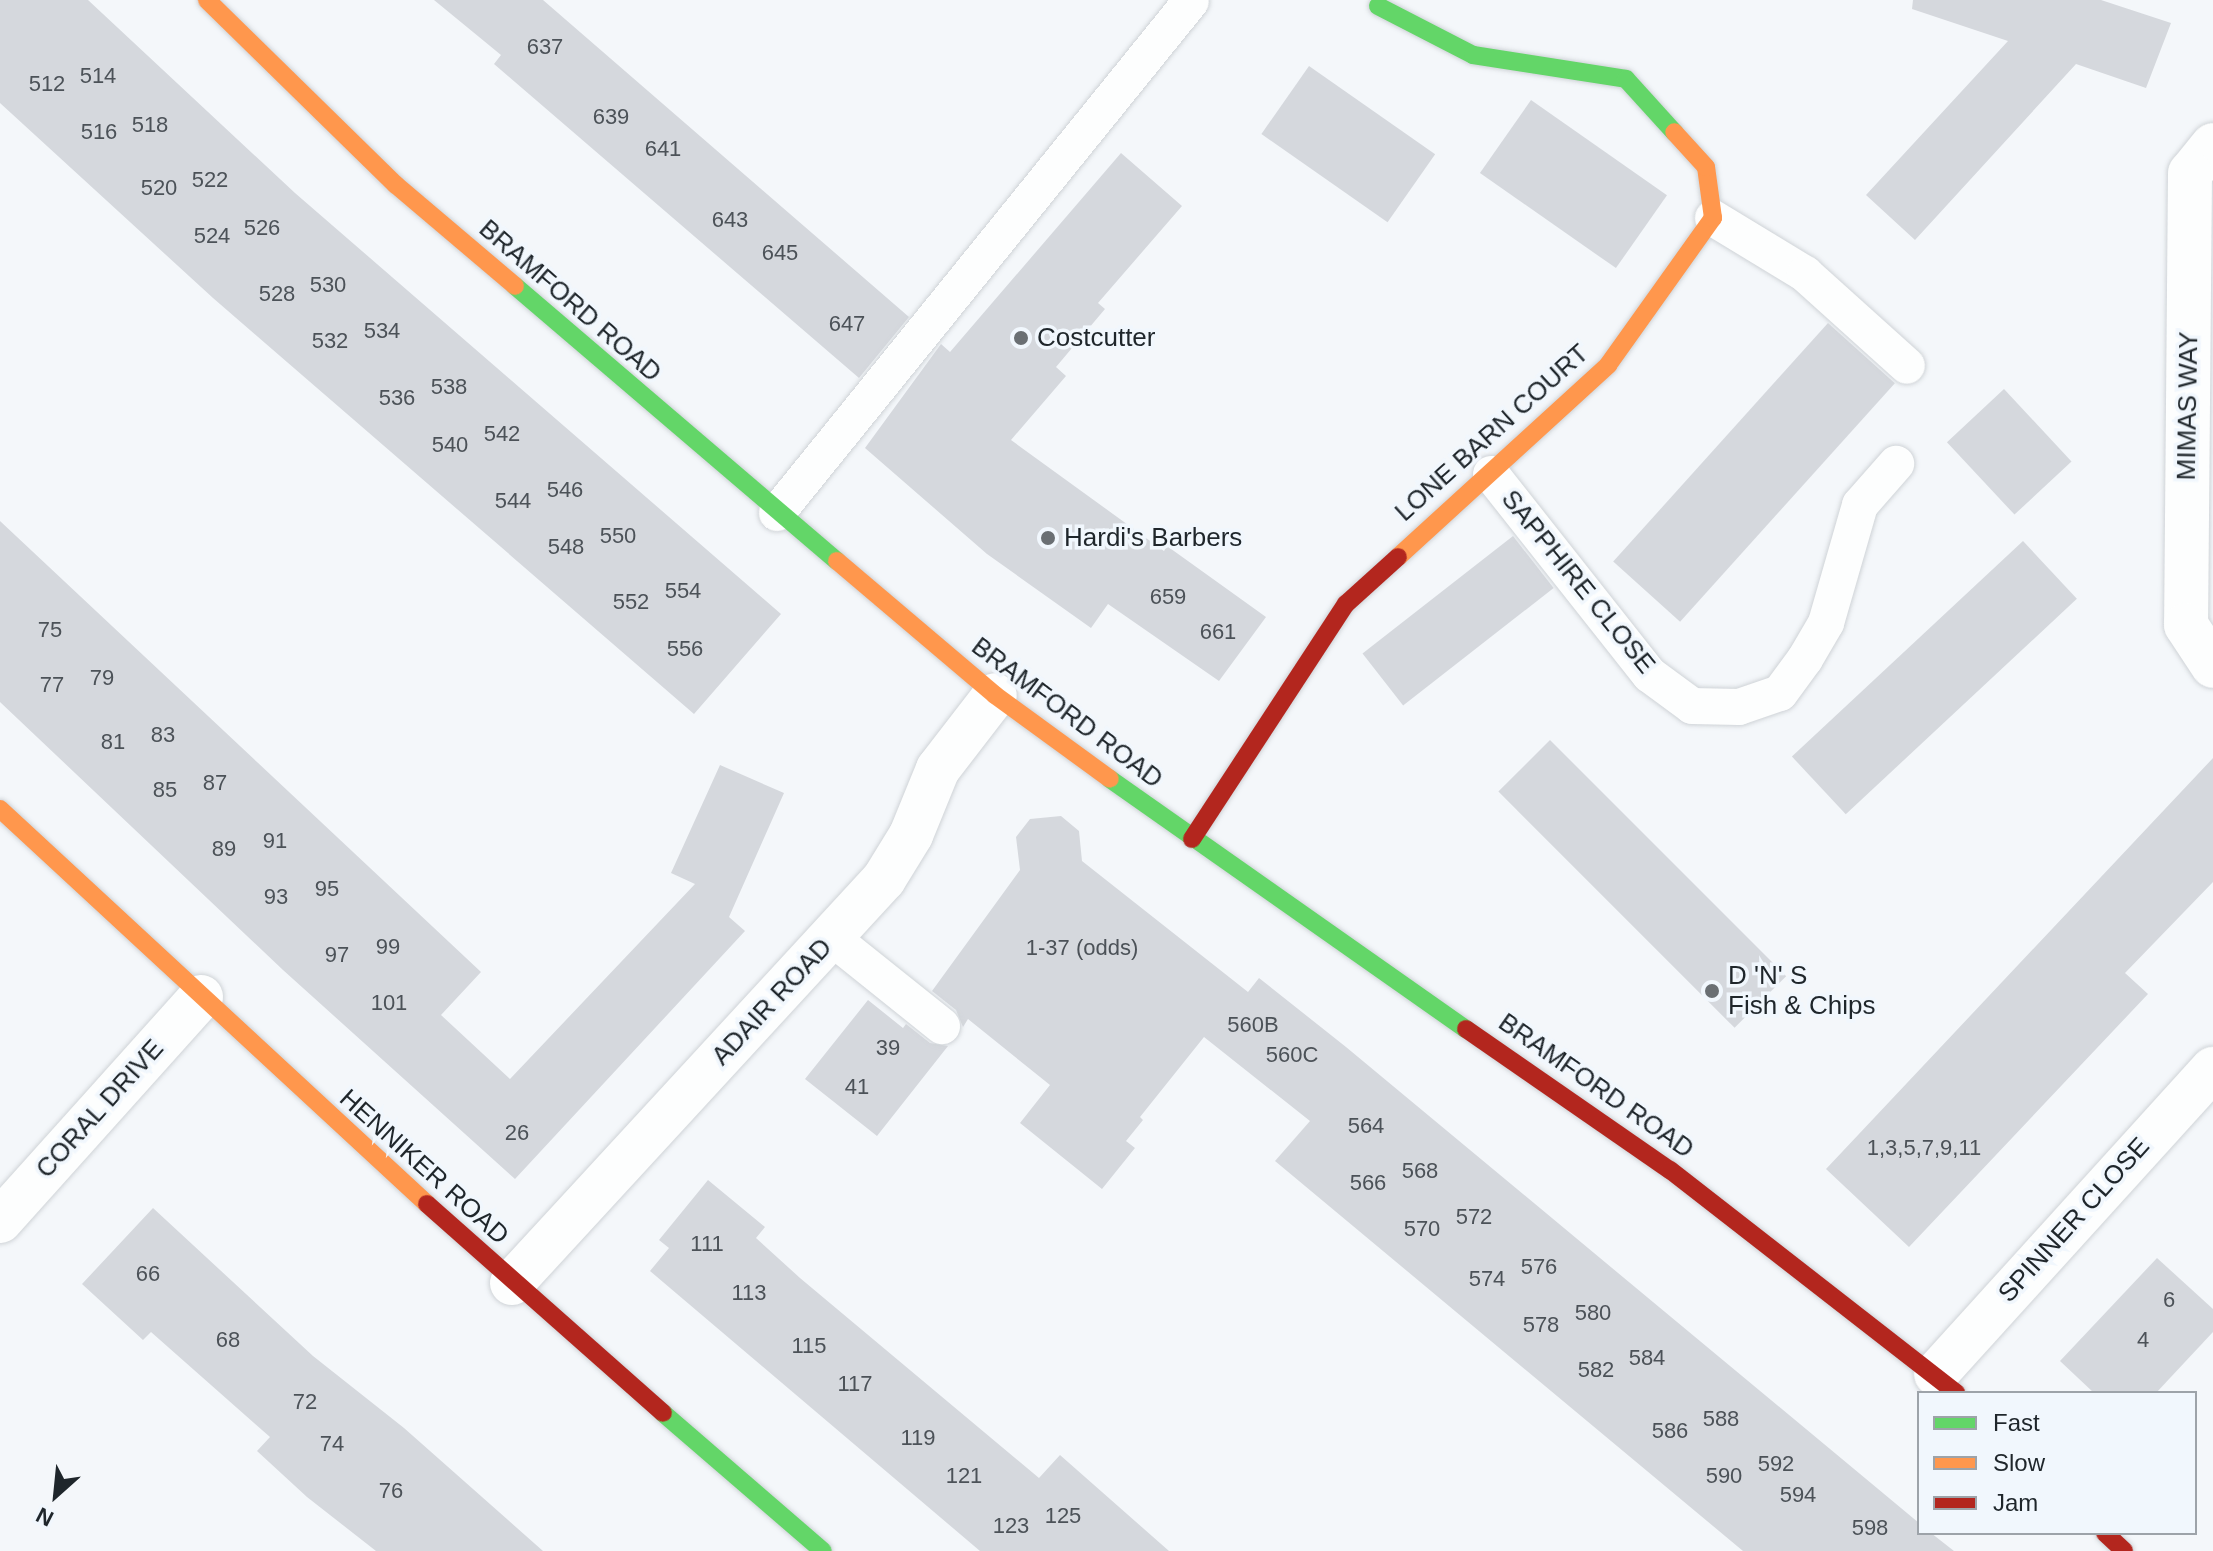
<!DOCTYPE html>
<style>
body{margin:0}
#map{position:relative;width:2213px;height:1551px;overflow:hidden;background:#f4f7fa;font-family:Arial,sans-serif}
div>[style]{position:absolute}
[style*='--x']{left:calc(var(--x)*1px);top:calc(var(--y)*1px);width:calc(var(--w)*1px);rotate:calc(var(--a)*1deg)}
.building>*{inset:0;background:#d5d8dd;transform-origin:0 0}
.roads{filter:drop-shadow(0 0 2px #cfd3d7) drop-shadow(0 0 2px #cfd3d7)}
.lane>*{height:36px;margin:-18px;padding:0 18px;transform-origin:18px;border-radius:18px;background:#fdfefe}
.street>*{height:44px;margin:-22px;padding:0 22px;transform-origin:22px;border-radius:22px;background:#fdfefe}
.fast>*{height:18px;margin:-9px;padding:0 9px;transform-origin:9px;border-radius:9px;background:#63d668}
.slow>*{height:18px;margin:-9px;padding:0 9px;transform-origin:9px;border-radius:9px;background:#ff974d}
.jam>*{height:18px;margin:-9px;padding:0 9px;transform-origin:9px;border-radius:9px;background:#b3261e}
.dots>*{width:22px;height:22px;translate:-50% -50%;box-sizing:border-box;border:4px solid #f1f7fd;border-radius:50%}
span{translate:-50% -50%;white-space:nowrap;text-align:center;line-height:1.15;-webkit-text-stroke:7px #f1f7fd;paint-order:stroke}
.number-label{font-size:22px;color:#4c5258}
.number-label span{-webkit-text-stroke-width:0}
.street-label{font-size:26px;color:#1f262b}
.poi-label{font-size:26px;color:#1f262b}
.left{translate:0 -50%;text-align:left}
.legend{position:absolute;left:1917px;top:1391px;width:280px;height:144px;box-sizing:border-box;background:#f1f7fd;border:2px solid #9da3a9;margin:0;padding:10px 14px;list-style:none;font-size:24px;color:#1f262b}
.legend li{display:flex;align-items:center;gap:16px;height:40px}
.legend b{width:40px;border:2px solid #9da3a9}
.north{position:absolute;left:16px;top:1455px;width:80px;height:80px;-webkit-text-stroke:6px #f1f7fd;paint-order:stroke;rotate:207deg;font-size:22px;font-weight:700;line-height:32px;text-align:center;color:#1f262b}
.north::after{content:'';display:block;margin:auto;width:28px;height:36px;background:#1f262b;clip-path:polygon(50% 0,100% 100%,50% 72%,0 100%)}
</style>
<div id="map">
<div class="building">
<div style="clip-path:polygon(0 0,88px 0,295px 193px,781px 614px,694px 714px,213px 298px,0 103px)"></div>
<div style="clip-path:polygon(434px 0,543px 0,909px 317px,859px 378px,494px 64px,501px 55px)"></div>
<div style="clip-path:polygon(1913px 0,2101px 0,2171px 23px,2146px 88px,2076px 64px,1915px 240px,1866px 195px,2008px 41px,1912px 9px)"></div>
<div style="left:1309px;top:66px;width:154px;height:83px;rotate:35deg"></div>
<div style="left:1531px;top:100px;width:166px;height:89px;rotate:35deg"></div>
<div style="clip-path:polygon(1121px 153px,1182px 206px,1098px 303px,1105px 309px,1056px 367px,1066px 376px,1011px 440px,1164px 551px,1167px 546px,1266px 617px,1219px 681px,1108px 604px,1091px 628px,987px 554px,865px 448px,941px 344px,950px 352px)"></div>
<div style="left:1828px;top:323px;width:90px;height:321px;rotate:42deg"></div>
<div style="left:2004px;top:389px;width:99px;height:78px;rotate:47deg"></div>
<div style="clip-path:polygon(0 521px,481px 972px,441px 1015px,510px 1079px,695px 884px,671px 873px,720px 765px,784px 793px,729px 917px,745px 931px,515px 1179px,283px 970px,0 702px)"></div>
<div style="left:1513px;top:536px;width:66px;height:191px;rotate:52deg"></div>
<div style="left:2023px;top:541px;width:79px;height:316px;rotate:47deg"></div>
<div style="left:1550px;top:740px;width:334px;height:73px;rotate:45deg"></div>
<div style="clip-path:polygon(2213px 758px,2213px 882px,2125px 973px,2148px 994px,1909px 1247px,1826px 1169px)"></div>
<div style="clip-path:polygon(1061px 816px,1079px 831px,1082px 861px,1248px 992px,1259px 978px,1346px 1047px,1919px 1523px,1919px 1533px,1931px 1533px,1954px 1551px,1743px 1551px,1275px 1161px,1310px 1121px,1204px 1037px,1140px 1117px,1143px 1120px,1126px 1141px,1135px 1148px,1102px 1189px,1020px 1123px,1050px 1085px,968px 1019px,963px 1027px,956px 1010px,932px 991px,1020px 870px,1016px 837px,1030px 819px)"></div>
<div style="clip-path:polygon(868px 1000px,903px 1028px,906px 1024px,930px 1043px,948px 1046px,877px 1136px,805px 1079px)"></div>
<div style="clip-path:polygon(708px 1180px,765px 1227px,756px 1238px,800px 1278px,1039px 1478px,1060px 1455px,1169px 1551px,980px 1551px,650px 1271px,669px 1248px,659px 1240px)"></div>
<div style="clip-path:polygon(153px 1208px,313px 1356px,404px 1428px,543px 1551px,376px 1551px,307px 1497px,257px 1451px,270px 1437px,151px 1332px,143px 1340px,82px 1284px)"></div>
<div style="clip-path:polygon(2157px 1258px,2213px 1309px,2213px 1332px,2156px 1393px,2094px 1393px,2060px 1361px)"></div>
</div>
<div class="roads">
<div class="lane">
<div style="--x:1713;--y:218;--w:108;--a:31.3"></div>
<div style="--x:1805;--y:274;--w:137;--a:42"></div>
<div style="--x:1491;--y:474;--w:256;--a:51.7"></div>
<div style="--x:1650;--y:675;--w:52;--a:36.4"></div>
<div style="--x:1692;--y:706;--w:47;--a:1.2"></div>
<div style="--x:1739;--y:707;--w:43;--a:-18.9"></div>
<div style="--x:1780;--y:693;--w:42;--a:-53.7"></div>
<div style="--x:1805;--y:659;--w:42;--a:-59.7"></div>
<div style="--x:1826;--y:623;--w:123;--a:-73.9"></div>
<div style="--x:1860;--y:505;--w:55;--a:-48.7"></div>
<div style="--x:777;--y:513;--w:658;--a:-51.04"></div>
<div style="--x:832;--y:938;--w:141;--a:38.7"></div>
</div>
<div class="street">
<div style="--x:2213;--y:145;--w:36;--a:129"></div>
<div style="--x:2190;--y:173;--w:452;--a:90.5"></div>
<div style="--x:2186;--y:625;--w:49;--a:56.6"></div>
<div style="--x:0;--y:1221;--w:301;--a:-48.1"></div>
<div style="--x:512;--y:1283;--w:549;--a:-47.36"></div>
<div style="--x:884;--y:879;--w:52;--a:-58.5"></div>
<div style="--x:911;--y:835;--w:71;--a:-67.8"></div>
<div style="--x:938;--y:769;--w:93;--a:-52.4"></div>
<div style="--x:1936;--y:1374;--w:412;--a:-47.8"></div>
</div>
<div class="fast">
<div style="--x:1378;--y:6;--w:107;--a:27.3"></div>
<div style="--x:1473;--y:55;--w:155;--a:8.9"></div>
<div style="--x:1626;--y:79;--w:72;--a:47.8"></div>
<div style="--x:515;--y:286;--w:423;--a:40.5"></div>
<div style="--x:1110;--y:779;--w:435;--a:35.1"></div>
<div style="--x:663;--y:1413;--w:211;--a:40.8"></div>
</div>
<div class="slow">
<div style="--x:207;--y:0;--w:264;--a:44.4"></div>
<div style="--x:396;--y:185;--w:156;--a:40.3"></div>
<div style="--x:1398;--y:557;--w:285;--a:-42.4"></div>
<div style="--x:1608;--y:365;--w:181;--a:-54.5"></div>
<div style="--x:1713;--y:218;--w:51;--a:-97.8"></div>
<div style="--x:1706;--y:167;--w:47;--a:-132.4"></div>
<div style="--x:837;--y:561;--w:207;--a:40.3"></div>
<div style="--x:995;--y:695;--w:142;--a:36.1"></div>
<div style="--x:0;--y:809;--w:582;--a:42.77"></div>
</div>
<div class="jam">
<div style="--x:1192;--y:839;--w:281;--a:-56.8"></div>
<div style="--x:1346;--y:604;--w:70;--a:-42.1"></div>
<div style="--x:1466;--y:1029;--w:248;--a:34.7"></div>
<div style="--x:1670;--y:1170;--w:363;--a:37.9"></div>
<div style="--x:427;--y:1204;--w:315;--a:41.5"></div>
<div style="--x:2105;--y:1533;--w:26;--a:43"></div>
</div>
</div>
<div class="dots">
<div style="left:1021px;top:338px;background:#6a6f73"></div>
<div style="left:1048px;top:538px;background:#6a6f73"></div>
<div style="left:1712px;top:991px;background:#6a6f73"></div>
</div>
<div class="number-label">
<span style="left:545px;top:47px">637</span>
<span style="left:98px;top:76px">514</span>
<span style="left:47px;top:84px">512</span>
<span style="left:611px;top:117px">639</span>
<span style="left:150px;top:125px">518</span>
<span style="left:99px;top:132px">516</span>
<span style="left:663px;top:149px">641</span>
<span style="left:210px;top:180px">522</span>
<span style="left:159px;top:188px">520</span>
<span style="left:730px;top:220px">643</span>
<span style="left:262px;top:228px">526</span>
<span style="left:212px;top:236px">524</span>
<span style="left:780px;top:253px">645</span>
<span style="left:328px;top:285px">530</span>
<span style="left:277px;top:294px">528</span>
<span style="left:847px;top:324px">647</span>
<span style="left:382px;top:331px">534</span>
<span style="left:330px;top:341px">532</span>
<span style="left:449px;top:387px">538</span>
<span style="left:397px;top:398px">536</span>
<span style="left:502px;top:434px">542</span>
<span style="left:450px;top:445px">540</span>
<span style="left:565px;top:490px">546</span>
<span style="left:513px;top:501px">544</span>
<span style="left:618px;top:536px">550</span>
<span style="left:566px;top:547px">548</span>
<span style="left:683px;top:591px">554</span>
<span style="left:1168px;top:597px">659</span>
<span style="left:631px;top:602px">552</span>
<span style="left:50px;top:630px">75</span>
<span style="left:1218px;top:632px">661</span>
<span style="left:685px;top:649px">556</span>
<span style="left:102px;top:678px">79</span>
<span style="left:52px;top:685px">77</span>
<span style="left:163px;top:735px">83</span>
<span style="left:113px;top:742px">81</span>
<span style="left:215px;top:783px">87</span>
<span style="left:165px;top:790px">85</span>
<span style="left:275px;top:841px">91</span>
<span style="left:224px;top:849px">89</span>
<span style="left:327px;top:889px">95</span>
<span style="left:276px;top:897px">93</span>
<span style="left:388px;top:947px">99</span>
<span style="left:1082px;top:948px">1-37 (odds)</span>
<span style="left:337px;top:955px">97</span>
<span style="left:389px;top:1003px">101</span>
<span style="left:1253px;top:1025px">560B</span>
<span style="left:888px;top:1048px">39</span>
<span style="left:1292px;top:1055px">560C</span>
<span style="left:857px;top:1087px">41</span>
<span style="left:1366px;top:1126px">564</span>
<span style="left:517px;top:1133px">26</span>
<span style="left:1924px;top:1148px">1,3,5,7,9,11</span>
<span style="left:1420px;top:1171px">568</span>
<span style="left:1368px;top:1183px">566</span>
<span style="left:1474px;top:1217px">572</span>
<span style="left:1422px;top:1229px">570</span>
<span style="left:707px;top:1244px">111</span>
<span style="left:1539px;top:1267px">576</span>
<span style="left:148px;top:1274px">66</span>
<span style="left:1487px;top:1279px">574</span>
<span style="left:749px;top:1293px">113</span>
<span style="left:2169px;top:1300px">6</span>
<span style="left:1593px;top:1313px">580</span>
<span style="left:1541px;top:1325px">578</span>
<span style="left:228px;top:1340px">68</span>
<span style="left:2143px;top:1340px">4</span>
<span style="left:809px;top:1346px">115</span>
<span style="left:1647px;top:1358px">584</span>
<span style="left:1596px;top:1370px">582</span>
<span style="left:855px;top:1384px">117</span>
<span style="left:305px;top:1402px">72</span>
<span style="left:1721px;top:1419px">588</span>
<span style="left:1670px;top:1431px">586</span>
<span style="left:918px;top:1438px">119</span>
<span style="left:332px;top:1444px">74</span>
<span style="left:1776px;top:1464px">592</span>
<span style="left:964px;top:1476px">121</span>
<span style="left:1724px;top:1476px">590</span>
<span style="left:391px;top:1491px">76</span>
<span style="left:1798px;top:1495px">594</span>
<span style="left:1063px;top:1516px">125</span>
<span style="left:1011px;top:1526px">123</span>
<span style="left:1870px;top:1528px">598</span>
</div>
<div class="street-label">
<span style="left:570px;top:301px;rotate:41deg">BRAMFORD ROAD</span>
<span style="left:2188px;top:406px;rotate:-89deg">MIMAS WAY</span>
<span style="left:1492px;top:433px;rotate:-42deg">LONE BARN COURT</span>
<span style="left:1578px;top:582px;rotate:51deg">SAPPHIRE CLOSE</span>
<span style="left:1067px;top:713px;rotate:37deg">BRAMFORD ROAD</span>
<span style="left:772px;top:1002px;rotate:-47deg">ADAIR ROAD</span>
<span style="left:1596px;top:1086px;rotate:35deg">BRAMFORD ROAD</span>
<span style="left:100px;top:1109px;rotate:-48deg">CORAL DRIVE</span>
<span style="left:424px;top:1167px;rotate:42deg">HENNIKER ROAD</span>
<span style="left:2074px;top:1220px;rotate:-48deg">SPINNER CLOSE</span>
</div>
<div class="poi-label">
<span class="left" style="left:1037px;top:338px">Costcutter</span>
<span class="left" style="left:1064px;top:538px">Hardi's Barbers</span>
<span class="left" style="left:1728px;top:991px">D 'N' S<br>Fish &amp; Chips</span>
</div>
<ul class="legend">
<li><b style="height:10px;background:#63d668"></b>Fast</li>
<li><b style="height:10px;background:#ff974d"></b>Slow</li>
<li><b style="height:10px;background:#b3261e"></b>Jam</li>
</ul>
<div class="north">N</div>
</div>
